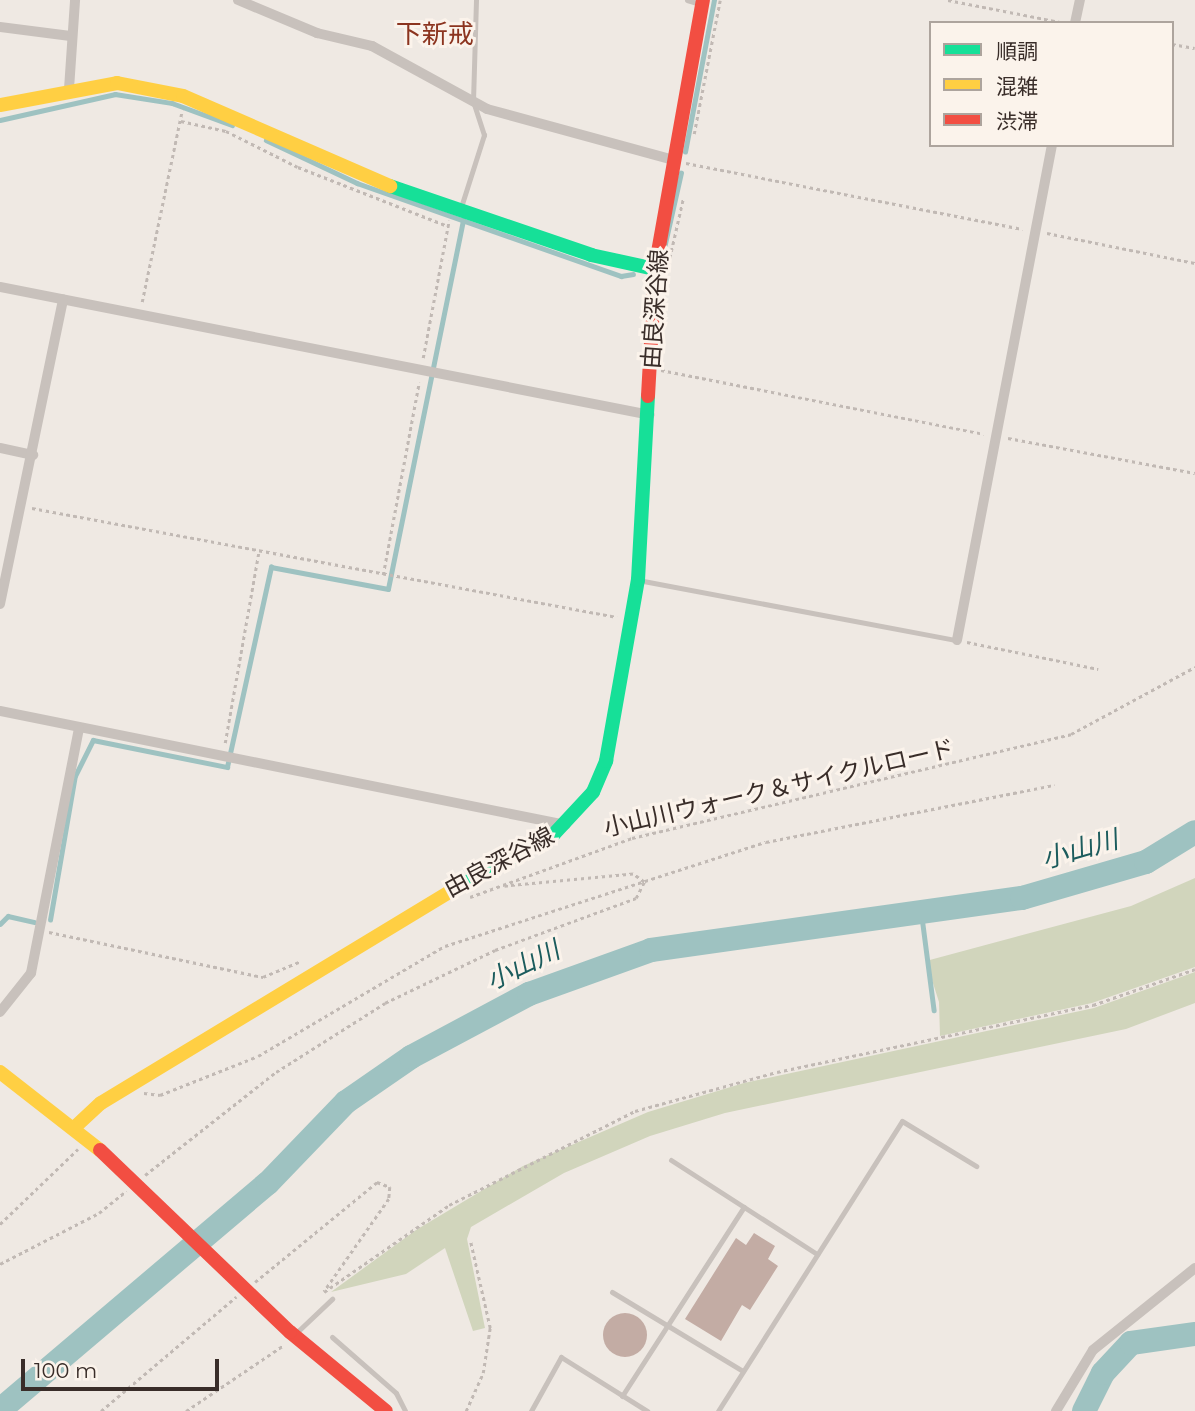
<!DOCTYPE html>
<meta charset="utf-8">
<style>
body{margin:0}
#map{position:relative;width:1195px;height:1411px;overflow:hidden;background:#efe9e3;font-family:Montserrat,"Noto Sans JP",sans-serif}
div>[style]{position:absolute}
[style*='--x']{left:calc(var(--x)*1px);top:calc(var(--y)*1px);width:calc(var(--w)*1px);rotate:calc(var(--a)*1deg)}
.green>*{inset:0;background:#d1d5bc}
.stream>*{height:4.5px;margin:-2.25px;padding:0 2.25px;transform-origin:2.25px;border-radius:2.25px;background:#9ec2c1}
.river>*{height:24px;margin:-12px;padding:0 12px;transform-origin:12px;border-radius:12px;background:#9ec2c1}
.building>*{inset:0;background:#c3aca4}
.round{border-radius:50%}
.path>*{height:2.5px;margin-top:-1.25px;transform-origin:0;background:repeating-linear-gradient(90deg,#c1b9b4 0 3.5px,transparent 0 7px)}
.lane>*{height:5px;margin:-2.5px;padding:0 2.5px;transform-origin:2.5px;border-radius:2.5px;background:#c8c1bc}
.street>*{height:10px;margin:-5px;padding:0 5px;transform-origin:5px;border-radius:5px;background:#c8c1bc}
.fast>*{height:14px;margin:-7px;padding:0 7px;transform-origin:7px;border-radius:7px;background:#16e098}
.slow>*{height:14px;margin:-7px;padding:0 7px;transform-origin:7px;border-radius:7px;background:#ffcf43}
.jam>*{height:14px;margin:-7px;padding:0 7px;transform-origin:7px;border-radius:7px;background:#f24e42}
.jam-bridge>*{height:14px;margin:-7px;padding:0 7px;transform-origin:7px;border-radius:7px;background:#f24e42}
span{translate:-50% -50%;white-space:nowrap;text-align:center;line-height:1.15;-webkit-text-stroke:6px #fbf3eb;paint-order:stroke}
.street-label{font-size:24px;color:#392d29}
.neighbourhood-label{font-size:26px;color:#8c341f}
.water-label{font-size:26px;color:#1c5c5d;font-style:italic}
.legend{position:absolute;left:929px;top:21px;width:245px;height:126px;box-sizing:border-box;background:#fbf3eb;border:2px solid #ada49d;margin:0;padding:9px 12px;list-style:none;font-size:21px;color:#392d29}
.legend li{display:flex;align-items:center;gap:14px;height:35px}
.legend b{width:35px;border:2px solid #ada49d}
.scale{position:absolute;left:21px;top:1359px;width:198px;height:32px;box-sizing:border-box;border:4px solid #392d29;border-top:0;padding-left:9px;font-size:21px;line-height:24px;white-space:nowrap;color:#392d29;-webkit-text-stroke:5px #fbf3eb;paint-order:stroke}
</style>
<div id="map">
<div class="green">
<div style="clip-path:polygon(1195px 878px,1195px 967px,1092px 1003px,940px 1036px,939px 1002px,926px 961px,1131px 906px)"></div>
<div style="clip-path:polygon(1195px 972px,1195px 1003px,1126px 1029px,725px 1113px,650px 1136px,564px 1173px,471px 1227px,467px 1239px,485px 1328px,473px 1331px,445px 1248px,406px 1274px,331px 1292px,416px 1230px,523px 1166px,648px 1112px,744px 1083px,1094px 1008px)"></div>
</div>
<div class="stream">
<div style="--x:0;--y:120;--w:118;--a:-12.7"></div>
<div style="--x:115;--y:94;--w:58;--a:9"></div>
<div style="--x:172;--y:103;--w:64;--a:20.1"></div>
<div style="--x:266;--y:140;--w:101;--a:25.3"></div>
<div style="--x:357;--y:183;--w:280;--a:19.4"></div>
<div style="--x:621;--y:276;--w:12;--a:-9"></div>
<div style="--x:685;--y:152;--w:155;--a:-79.2"></div>
<div style="--x:662;--y:257;--w:86;--a:-77.3"></div>
<div style="--x:922;--y:917;--w:94;--a:82.6"></div>
<div style="--x:50;--y:920;--w:146;--a:-80.2"></div>
<div style="--x:75;--y:776;--w:40;--a:-63.4"></div>
<div style="--x:93;--y:740;--w:137;--a:11.4"></div>
<div style="--x:227;--y:767;--w:205;--a:-77.6"></div>
<div style="--x:271;--y:567;--w:119;--a:10.6"></div>
<div style="--x:388;--y:589;--w:376;--a:-78.5"></div>
<div style="--x:0;--y:924;--w:11;--a:-45"></div>
<div style="--x:8;--y:916;--w:27;--a:13"></div>
</div>
<div class="river">
<div style="--x:0;--y:1410;--w:351;--a:-40.3"></div>
<div style="--x:268;--y:1183;--w:112;--a:-46.1"></div>
<div style="--x:346;--y:1102;--w:79;--a:-34.7"></div>
<div style="--x:411;--y:1057;--w:134;--a:-28.1"></div>
<div style="--x:529;--y:994;--w:130;--a:-19.8"></div>
<div style="--x:651;--y:950;--w:375;--a:-8"></div>
<div style="--x:1022;--y:898;--w:129;--a:-16.2"></div>
<div style="--x:1146;--y:862;--w:57;--a:-31.5"></div>
<div style="--x:1084;--y:1411;--w:42;--a:-63.4"></div>
<div style="--x:1103;--y:1373;--w:41;--a:-47"></div>
<div style="--x:1131;--y:1343;--w:65;--a:-8"></div>
</div>
<div class="building">
<div style="clip-path:polygon(754px 1233px,775px 1246px,768px 1259px,778px 1266px,750px 1310px,742px 1305px,721px 1341px,685px 1319px,736px 1238px,746px 1245px)"></div>
<div class="round" style="left:603px;top:1313px;width:44px;height:44px"></div>
</div>
<div class="path">
<div style="--x:948;--y:0;--w:119;--a:11.1"></div>
<div style="--x:1172;--y:44;--w:23;--a:10"></div>
<div style="--x:181;--y:121;--w:46;--a:12.5"></div>
<div style="--x:226;--y:131;--w:80;--a:26.6"></div>
<div style="--x:298;--y:167;--w:161;--a:21.5"></div>
<div style="--x:694;--y:134;--w:136;--a:-79"></div>
<div style="--x:686;--y:163;--w:343;--a:11.1"></div>
<div style="--x:1047;--y:233;--w:151;--a:11.5"></div>
<div style="--x:668;--y:265;--w:68;--a:-77.2"></div>
<div style="--x:142;--y:302;--w:196;--a:-78.2"></div>
<div style="--x:423;--y:358;--w:140;--a:-79.3"></div>
<div style="--x:661;--y:370;--w:329;--a:11.2"></div>
<div style="--x:1008;--y:438;--w:190;--a:10.6"></div>
<div style="--x:32;--y:508;--w:595;--a:10.55"></div>
<div style="--x:383;--y:575;--w:196;--a:-79.4"></div>
<div style="--x:967;--y:642;--w:134;--a:11.6"></div>
<div style="--x:225;--y:743;--w:196;--a:-80"></div>
<div style="--x:470;--y:897;--w:172;--a:-20"></div>
<div style="--x:632;--y:838;--w:451;--a:-13.3"></div>
<div style="--x:1071;--y:734;--w:141;--a:-28.4"></div>
<div style="--x:49;--y:932;--w:219;--a:11.9"></div>
<div style="--x:263;--y:977;--w:41;--a:-22.8"></div>
<div style="--x:144;--y:1093;--w:16;--a:7"></div>
<div style="--x:160;--y:1095;--w:105;--a:-21.7"></div>
<div style="--x:258;--y:1056;--w:217;--a:-30.5"></div>
<div style="--x:445;--y:946;--w:337;--a:-18"></div>
<div style="--x:766;--y:842;--w:294;--a:-11.2"></div>
<div style="--x:145;--y:1175;--w:167;--a:-38.2"></div>
<div style="--x:276;--y:1072;--w:129;--a:-32.3"></div>
<div style="--x:385;--y:1003;--w:122;--a:-25.7"></div>
<div style="--x:495;--y:950;--w:150;--a:-20.2"></div>
<div style="--x:636;--y:898;--w:18;--a:-63"></div>
<div style="--x:644;--y:882;--w:14;--a:-144"></div>
<div style="--x:633;--y:874;--w:129;--a:174.6"></div>
<div style="--x:0;--y:1224;--w:108;--a:-43.9"></div>
<div style="--x:0;--y:1264;--w:111;--a:-27.3"></div>
<div style="--x:99;--y:1213;--w:35;--a:-39"></div>
<div style="--x:255;--y:1282;--w:158;--a:-39.3"></div>
<div style="--x:377;--y:1182;--w:14;--a:21"></div>
<div style="--x:390;--y:1187;--w:12;--a:95"></div>
<div style="--x:389;--y:1199;--w:113;--a:125"></div>
<div style="--x:324;--y:1292;--w:152;--a:-34.8"></div>
<div style="--x:449;--y:1205;--w:208;--a:-26.8"></div>
<div style="--x:635;--y:1111;--w:147;--a:-15.4"></div>
<div style="--x:777;--y:1072;--w:323;--a:-12"></div>
<div style="--x:1093;--y:1005;--w:108;--a:-19.4"></div>
<div style="--x:101;--y:1411;--w:177;--a:-40.2"></div>
<div style="--x:186;--y:1411;--w:118;--a:-34"></div>
<div style="--x:466;--y:1411;--w:42;--a:-65.9"></div>
<div style="--x:483;--y:1373;--w:46;--a:-81.2"></div>
<div style="--x:490;--y:1328;--w:90;--a:-102.8"></div>
</div>
<div class="lane">
<div style="--x:687;--y:0;--w:14;--a:17"></div>
<div style="--x:461;--y:207;--w:76;--a:-72.3"></div>
<div style="--x:484;--y:135;--w:36;--a:-108"></div>
<div style="--x:473;--y:101;--w:101;--a:-88.3"></div>
<div style="--x:638;--y:580;--w:325;--a:10.7"></div>
<div style="--x:671;--y:1160;--w:174;--a:32.8"></div>
<div style="--x:612;--y:1292;--w:153;--a:31.1"></div>
<div style="--x:296;--y:1333;--w:50;--a:-43.4"></div>
<div style="--x:332;--y:1337;--w:85;--a:41.2"></div>
<div style="--x:396;--y:1393;--w:20;--a:63"></div>
<div style="--x:622;--y:1396;--w:225;--a:-57.2"></div>
<div style="--x:531;--y:1411;--w:62;--a:-60.9"></div>
<div style="--x:561;--y:1357;--w:102;--a:32.1"></div>
<div style="--x:718;--y:1411;--w:343;--a:-57.6"></div>
<div style="--x:902;--y:1121;--w:87;--a:31.3"></div>
</div>
<div class="street">
<div style="--x:238;--y:0;--w:86;--a:22.7"></div>
<div style="--x:317;--y:33;--w:57;--a:13.3"></div>
<div style="--x:372;--y:46;--w:131;--a:28.7"></div>
<div style="--x:487;--y:109;--w:193;--a:15.3"></div>
<div style="--x:1075;--y:23;--w:24;--a:-78"></div>
<div style="--x:0;--y:27;--w:71;--a:7.3"></div>
<div style="--x:69;--y:89;--w:89;--a:-86.1"></div>
<div style="--x:0;--y:287;--w:662;--a:11.14"></div>
<div style="--x:0;--y:448;--w:34;--a:12"></div>
<div style="--x:0;--y:604;--w:311;--a:-78.3"></div>
<div style="--x:957;--y:640;--w:504;--a:-79.14"></div>
<div style="--x:0;--y:711;--w:577;--a:11.39"></div>
<div style="--x:0;--y:1012;--w:50;--a:-51.5"></div>
<div style="--x:31;--y:973;--w:249;--a:-78.9"></div>
<div style="--x:1056;--y:1411;--w:71;--a:-58.8"></div>
<div style="--x:1093;--y:1350;--w:131;--a:-38.8"></div>
</div>
<div class="fast">
<div style="--x:390;--y:186;--w:213;--a:18.9"></div>
<div style="--x:591;--y:255;--w:66;--a:12.3"></div>
<div style="--x:451;--y:891;--w:118;--a:-29"></div>
<div style="--x:554;--y:834;--w:57;--a:-47.1"></div>
<div style="--x:593;--y:792;--w:34;--a:-67"></div>
<div style="--x:606;--y:761;--w:184;--a:-80"></div>
<div style="--x:638;--y:580;--w:184;--a:-86.9"></div>
</div>
<div class="slow">
<div style="--x:0;--y:105;--w:119;--a:-10.6"></div>
<div style="--x:117;--y:83;--w:67;--a:11.1"></div>
<div style="--x:183;--y:96;--w:226;--a:23.5"></div>
<div style="--x:0;--y:1072;--w:127;--a:38"></div>
<div style="--x:75;--y:1127;--w:35;--a:-43"></div>
<div style="--x:101;--y:1103;--w:409;--a:-31.2"></div>
</div>
<div class="jam">
<div style="--x:648;--y:396;--w:127;--a:-86.8"></div>
<div style="--x:655;--y:269;--w:273;--a:-79.9"></div>
<div style="--x:290;--y:1332;--w:124;--a:39.5"></div>
</div>
<div class="jam-bridge">
<div style="--x:100;--y:1150;--w:263;--a:43.8"></div>
</div>
<div class="street-label">
<span style="left:655px;top:309px;rotate:-86deg">由良深谷線</span>
<span style="left:779px;top:788px;rotate:-13deg">小山川ウォーク＆サイクルロード</span>
<span style="left:499px;top:862px;rotate:-28deg">由良深谷線</span>
</div>
<div class="neighbourhood-label">
<span style="left:435px;top:35px">下新戒</span>
</div>
<div class="water-label">
<span style="left:1080px;top:850px;rotate:-16deg">小山川</span>
<span style="left:523px;top:966px;rotate:-26deg">小山川</span>
</div>
<ul class="legend">
<li><b style="height:9px;background:#16e098"></b>順調</li>
<li><b style="height:9px;background:#ffcf43"></b>混雑</li>
<li><b style="height:9px;background:#f24e42"></b>渋滞</li>
</ul>
<div class="scale">100 m</div>
</div>
